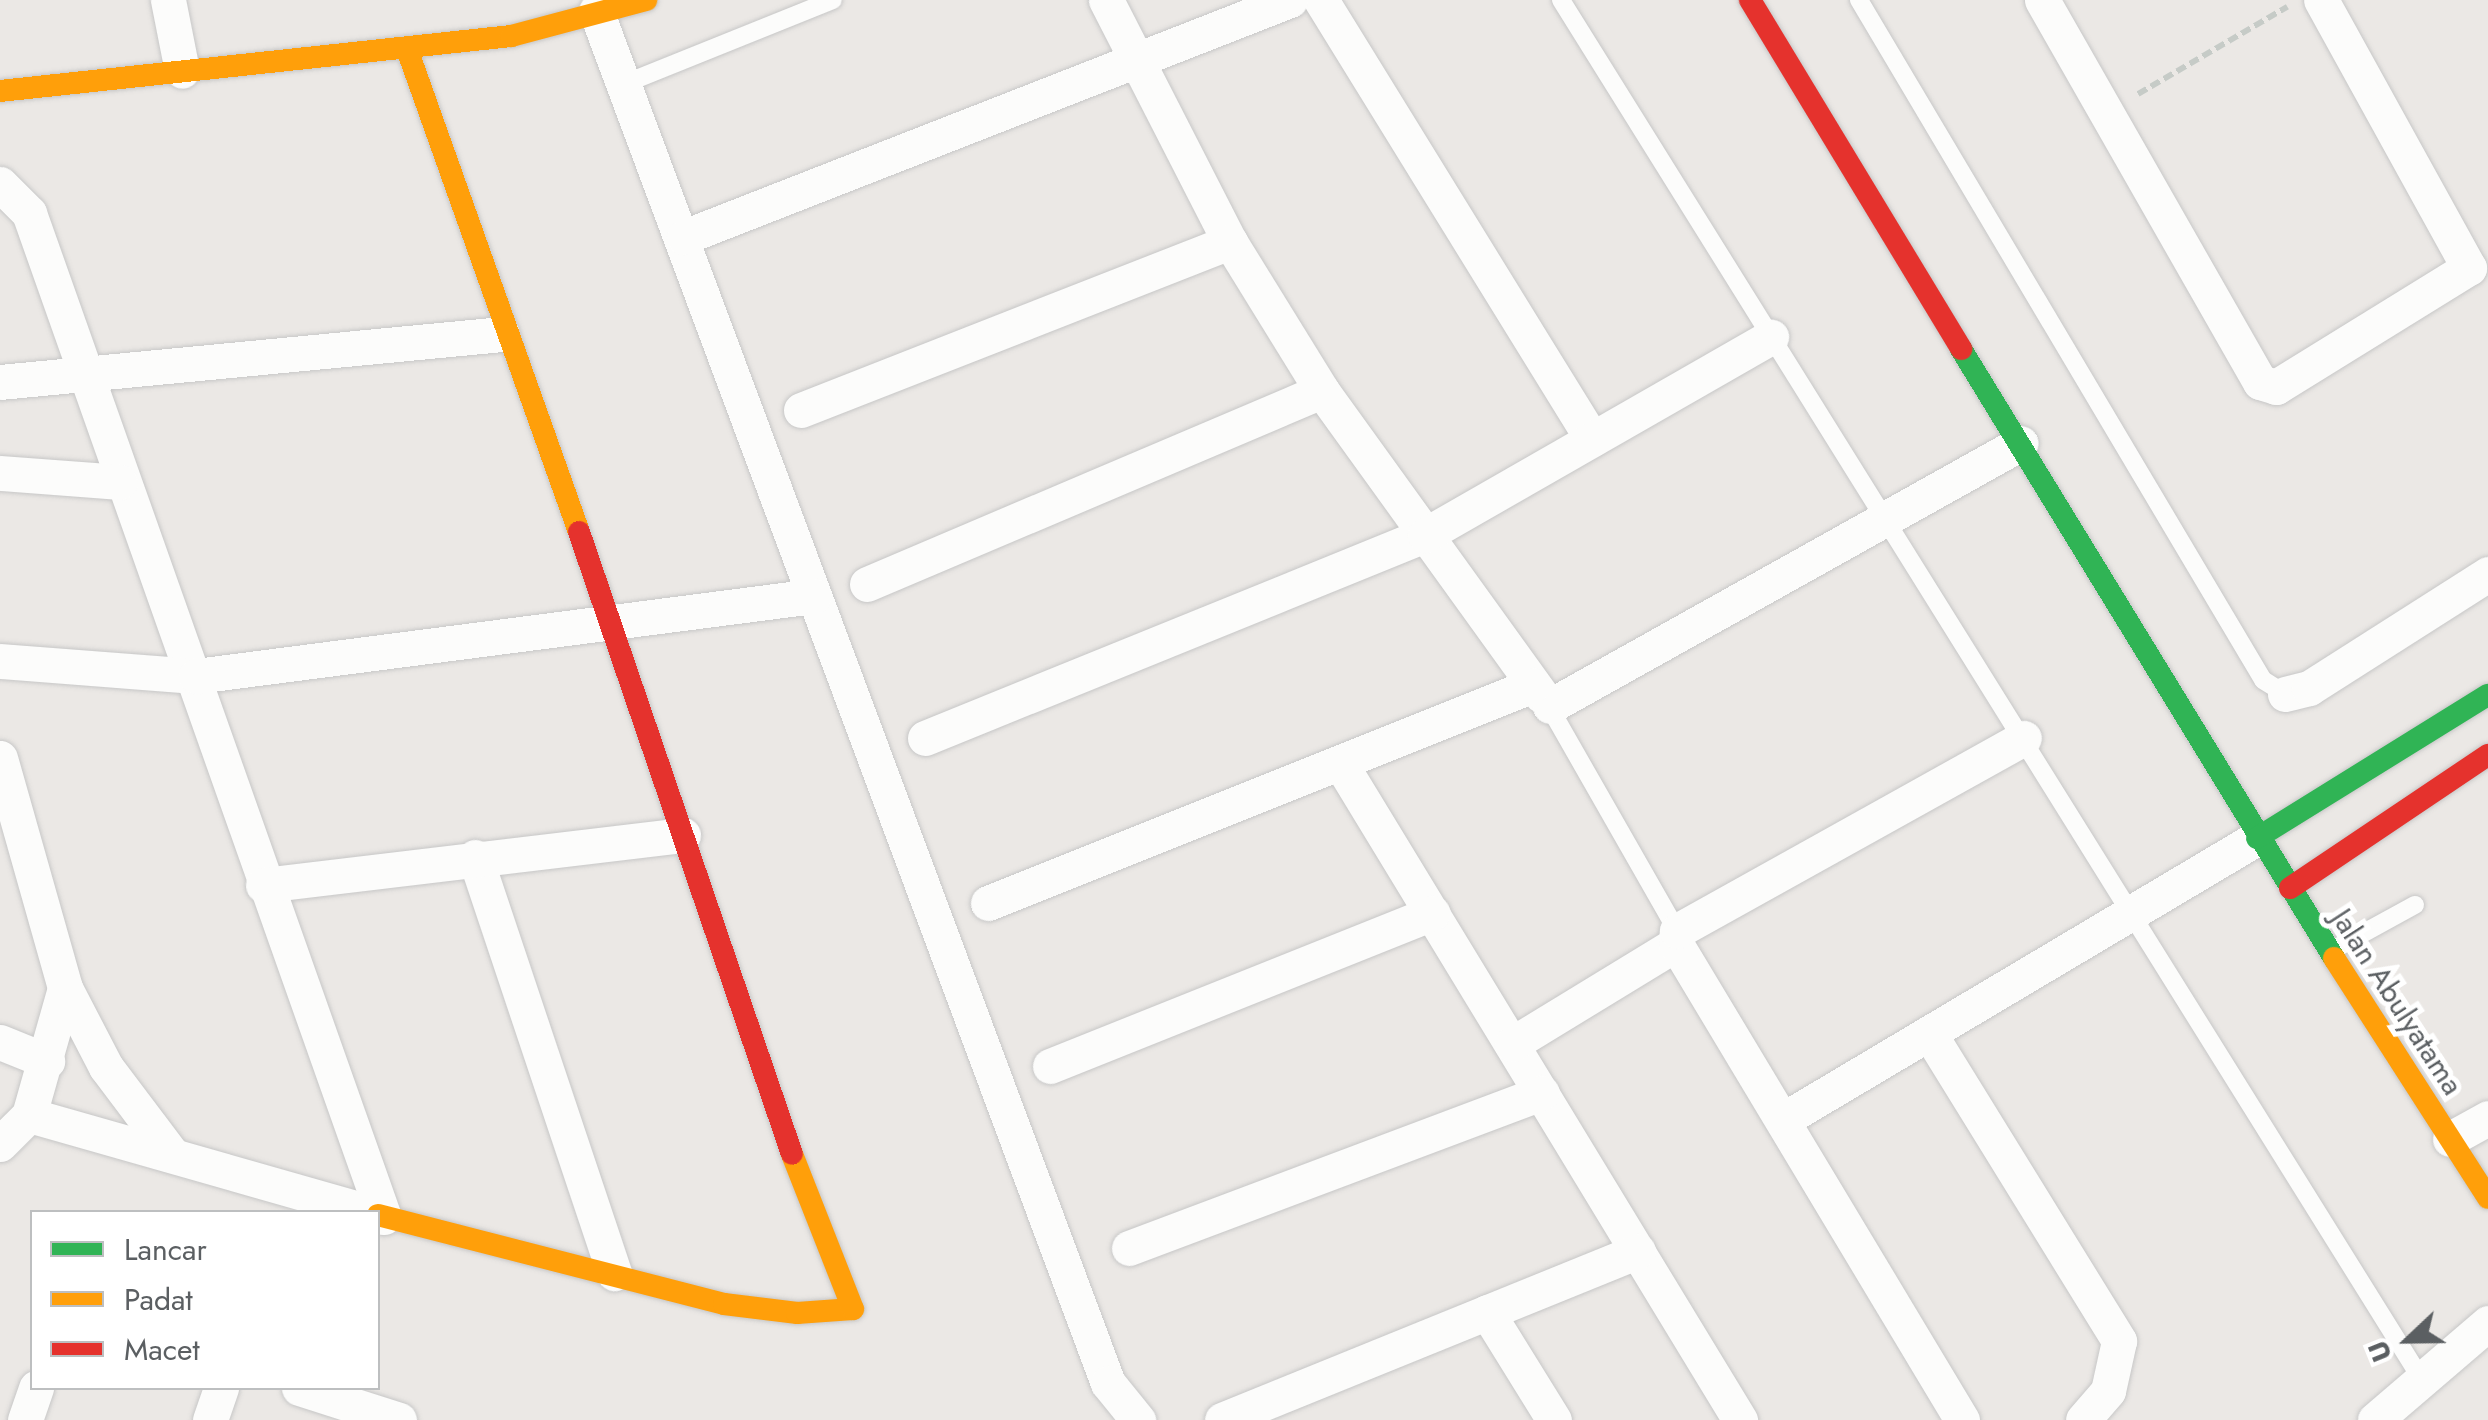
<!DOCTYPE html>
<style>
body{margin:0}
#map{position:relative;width:2488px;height:1420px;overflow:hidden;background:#ebe8e5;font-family:Jost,sans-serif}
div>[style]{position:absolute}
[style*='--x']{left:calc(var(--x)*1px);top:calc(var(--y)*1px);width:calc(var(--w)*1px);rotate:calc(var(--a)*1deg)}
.path>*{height:6px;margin-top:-3px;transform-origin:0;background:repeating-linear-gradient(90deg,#c6cbc7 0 10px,transparent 0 15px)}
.roads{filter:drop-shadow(0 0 2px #c7c7c7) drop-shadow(0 0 2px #c7c7c7)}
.lane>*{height:18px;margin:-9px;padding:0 9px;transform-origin:9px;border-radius:9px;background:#fcfcfb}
.street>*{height:35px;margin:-17.5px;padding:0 17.5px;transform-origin:17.5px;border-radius:17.5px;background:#fcfcfb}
.fast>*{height:22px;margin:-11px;padding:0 11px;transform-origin:11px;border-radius:11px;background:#30b455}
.slow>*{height:22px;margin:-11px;padding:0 11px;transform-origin:11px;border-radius:11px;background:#ff9f0a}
.jam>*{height:22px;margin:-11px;padding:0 11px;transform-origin:11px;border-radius:11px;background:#e5322d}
span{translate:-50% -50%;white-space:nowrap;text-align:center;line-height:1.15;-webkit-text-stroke:10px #fff;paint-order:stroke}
.street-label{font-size:30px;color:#5b5f62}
.legend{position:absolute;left:30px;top:1210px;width:350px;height:180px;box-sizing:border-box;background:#fff;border:2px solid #bdbfc0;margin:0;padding:12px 18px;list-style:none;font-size:30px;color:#5b5f62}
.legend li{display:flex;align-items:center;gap:20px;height:50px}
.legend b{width:50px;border:2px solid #bdbfc0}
.north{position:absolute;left:2358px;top:1290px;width:100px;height:100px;-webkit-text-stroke:8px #fff;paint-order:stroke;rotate:248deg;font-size:28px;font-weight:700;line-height:40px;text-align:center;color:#5b5f62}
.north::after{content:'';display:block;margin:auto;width:35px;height:45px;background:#5b5f62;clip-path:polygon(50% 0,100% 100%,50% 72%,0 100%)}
</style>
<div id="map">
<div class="path">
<div style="--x:2138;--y:94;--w:173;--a:-30.3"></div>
</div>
<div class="roads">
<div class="lane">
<div style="--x:1561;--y:0;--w:1623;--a:58.04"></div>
<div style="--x:1859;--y:0;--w:791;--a:59.28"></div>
<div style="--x:2263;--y:680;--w:26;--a:32"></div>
<div style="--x:624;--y:84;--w:225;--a:-21.9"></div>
<div style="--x:1547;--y:703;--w:262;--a:60.3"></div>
<div style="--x:2329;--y:952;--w:98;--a:-28.7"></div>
</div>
<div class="street">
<div style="--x:168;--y:0;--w:72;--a:78.8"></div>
<div style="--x:1106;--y:0;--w:272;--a:62.9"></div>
<div style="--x:1230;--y:242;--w:175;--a:58.3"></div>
<div style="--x:1322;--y:391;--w:375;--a:54.2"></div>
<div style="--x:1321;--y:0;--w:516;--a:58.31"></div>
<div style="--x:2042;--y:0;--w:440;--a:60.3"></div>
<div style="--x:2260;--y:382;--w:17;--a:17"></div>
<div style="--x:2276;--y:387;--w:227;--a:-31.7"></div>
<div style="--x:2469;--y:268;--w:306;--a:-118.9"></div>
<div style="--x:596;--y:11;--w:1464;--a:69.54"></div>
<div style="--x:1108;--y:1383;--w:48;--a:51"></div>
<div style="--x:0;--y:184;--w:41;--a:45"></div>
<div style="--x:29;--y:213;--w:1065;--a:70.53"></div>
<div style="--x:684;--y:237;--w:651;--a:-21.36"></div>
<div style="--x:0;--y:382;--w:504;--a:-5.46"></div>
<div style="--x:801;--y:410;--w:461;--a:-21.4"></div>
<div style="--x:0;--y:473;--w:120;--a:4.3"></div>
<div style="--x:867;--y:584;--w:494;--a:-23"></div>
<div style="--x:0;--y:661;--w:197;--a:4.4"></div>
<div style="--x:196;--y:676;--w:623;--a:-7.38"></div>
<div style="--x:2285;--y:694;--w:25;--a:-14"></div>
<div style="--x:2309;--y:688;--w:212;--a:-32.5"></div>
<div style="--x:1550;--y:706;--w:539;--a:-29.18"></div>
<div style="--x:925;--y:738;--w:540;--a:-22.1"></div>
<div style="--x:1425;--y:535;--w:399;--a:-29.8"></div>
<div style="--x:0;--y:758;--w:239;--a:74.2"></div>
<div style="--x:65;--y:988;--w:132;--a:105.8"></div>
<div style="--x:29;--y:1115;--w:41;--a:135"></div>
<div style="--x:1342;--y:766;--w:766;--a:58.68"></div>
<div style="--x:475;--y:857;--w:439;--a:71.5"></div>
<div style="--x:263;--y:885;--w:423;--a:-6.8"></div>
<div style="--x:988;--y:903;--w:587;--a:-21.8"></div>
<div style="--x:65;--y:988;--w:89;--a:62.6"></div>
<div style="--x:106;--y:1067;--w:106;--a:53"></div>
<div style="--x:1929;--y:1033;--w:362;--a:58.3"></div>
<div style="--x:2119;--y:1341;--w:51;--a:102.4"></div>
<div style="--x:2108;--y:1391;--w:38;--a:131"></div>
<div style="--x:0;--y:1042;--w:51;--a:22"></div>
<div style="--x:1512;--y:1044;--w:192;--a:-31.4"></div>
<div style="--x:1050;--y:1066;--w:412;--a:-21.8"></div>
<div style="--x:29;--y:1115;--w:354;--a:15.9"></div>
<div style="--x:1786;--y:1118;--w:548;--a:-30.73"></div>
<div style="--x:2450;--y:1139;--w:43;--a:-28.9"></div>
<div style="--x:1129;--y:1248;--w:441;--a:-20.6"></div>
<div style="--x:1487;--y:1312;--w:127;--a:58.2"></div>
<div style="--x:299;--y:1388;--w:105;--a:17.7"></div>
<div style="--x:25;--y:1420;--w:34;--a:-71"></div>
<div style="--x:210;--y:1420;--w:34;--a:-71"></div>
<div style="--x:1222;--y:1420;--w:449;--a:-22.1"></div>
<div style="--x:1962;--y:1420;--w:555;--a:-121"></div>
<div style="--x:1676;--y:944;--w:13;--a:-86"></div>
<div style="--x:1677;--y:931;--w:397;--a:-29.1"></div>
<div style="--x:2375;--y:1420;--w:149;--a:-40.6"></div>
</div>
<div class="fast">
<div style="--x:1961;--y:349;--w:714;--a:58.51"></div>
<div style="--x:2257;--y:838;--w:272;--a:-31.8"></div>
</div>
<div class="slow">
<div style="--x:407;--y:49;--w:513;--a:70.4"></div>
<div style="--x:0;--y:91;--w:514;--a:-6.14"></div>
<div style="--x:511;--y:36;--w:140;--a:-14.9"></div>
<div style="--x:2334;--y:958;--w:285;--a:57.3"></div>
<div style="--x:378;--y:1215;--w:357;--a:14.4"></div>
<div style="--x:724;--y:1304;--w:74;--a:7"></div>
<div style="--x:797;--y:1313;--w:56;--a:-4.1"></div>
<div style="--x:853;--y:1309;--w:167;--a:-111.5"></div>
</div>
<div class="jam">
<div style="--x:1750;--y:0;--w:408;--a:58.8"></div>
<div style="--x:579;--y:532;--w:657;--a:71.1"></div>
<div style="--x:2290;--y:888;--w:239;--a:-33.9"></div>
</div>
</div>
<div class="street-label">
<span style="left:2397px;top:1002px;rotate:57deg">Jalan Abulyatama</span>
</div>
<ul class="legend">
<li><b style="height:12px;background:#30b455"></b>Lancar</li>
<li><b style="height:12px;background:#ff9f0a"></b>Padat</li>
<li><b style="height:12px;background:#e5322d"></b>Macet</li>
</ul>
<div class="north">U</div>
</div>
